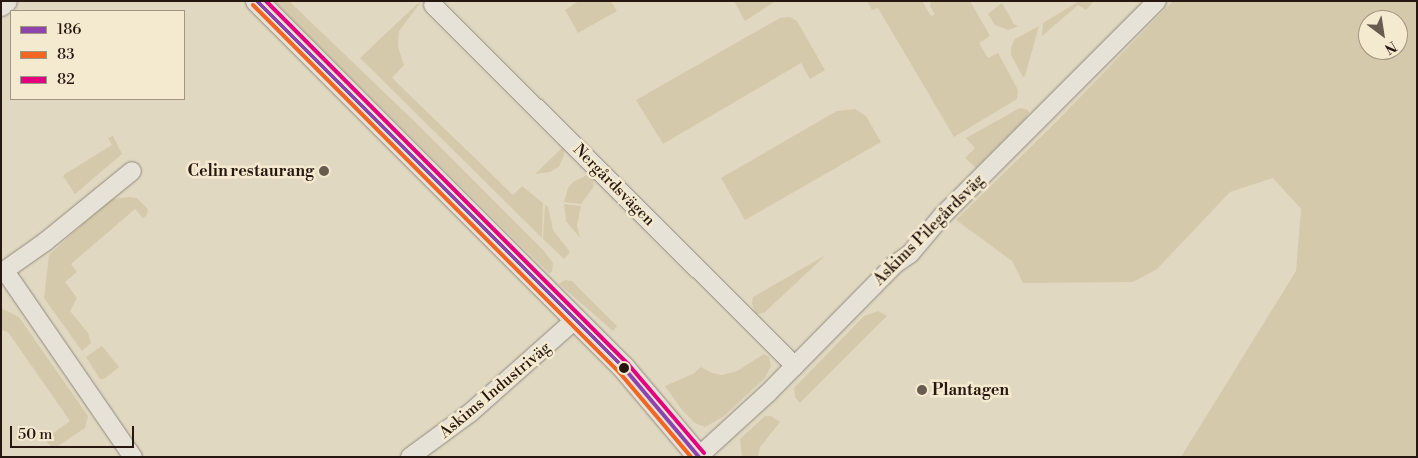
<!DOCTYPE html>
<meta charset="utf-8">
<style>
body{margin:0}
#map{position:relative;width:1418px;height:458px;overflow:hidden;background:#e1d8c2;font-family:"Libre Bodoni",serif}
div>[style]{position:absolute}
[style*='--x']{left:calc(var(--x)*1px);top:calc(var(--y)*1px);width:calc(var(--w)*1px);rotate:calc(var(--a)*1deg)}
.green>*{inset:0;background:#d5c9ab}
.roads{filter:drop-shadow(0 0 1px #91897d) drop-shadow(0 0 1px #91897d)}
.minor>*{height:18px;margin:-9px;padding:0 9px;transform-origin:9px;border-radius:9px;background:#e7e2d7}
.tertiary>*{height:22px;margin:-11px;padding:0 11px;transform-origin:11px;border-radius:11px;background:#e7e2d7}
.bus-1>*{height:4px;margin:-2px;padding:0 2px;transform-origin:2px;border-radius:2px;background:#8e44ad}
.bus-2>*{height:4px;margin:-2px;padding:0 2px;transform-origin:2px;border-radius:2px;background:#f26522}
.bus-3>*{height:4px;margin:-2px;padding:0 2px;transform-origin:2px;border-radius:2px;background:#e5007d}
.dots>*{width:14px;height:14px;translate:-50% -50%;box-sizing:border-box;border:2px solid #f4eacf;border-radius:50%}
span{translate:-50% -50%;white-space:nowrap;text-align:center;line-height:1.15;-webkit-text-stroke:5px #f4eacf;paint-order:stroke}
.poi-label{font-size:16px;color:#271711;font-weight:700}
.right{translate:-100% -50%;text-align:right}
.left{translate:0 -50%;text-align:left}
.street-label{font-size:16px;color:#271711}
.frame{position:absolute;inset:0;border:2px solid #271711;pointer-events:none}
.legend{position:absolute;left:10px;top:10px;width:175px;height:90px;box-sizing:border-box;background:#f4eacf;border:1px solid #a29683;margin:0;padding:6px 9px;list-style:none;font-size:15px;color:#271711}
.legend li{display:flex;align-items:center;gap:10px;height:25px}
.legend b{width:25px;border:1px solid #a29683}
.north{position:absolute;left:1358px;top:10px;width:50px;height:50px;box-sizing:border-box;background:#f4eacf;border:1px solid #a29683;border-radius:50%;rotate:149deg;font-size:14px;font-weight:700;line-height:20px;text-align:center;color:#271711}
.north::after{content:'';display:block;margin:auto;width:18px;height:22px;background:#685b4f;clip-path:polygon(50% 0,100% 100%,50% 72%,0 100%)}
.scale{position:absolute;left:10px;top:426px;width:124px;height:22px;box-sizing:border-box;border:2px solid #271711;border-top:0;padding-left:6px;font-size:15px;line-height:18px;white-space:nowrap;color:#271711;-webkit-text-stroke:4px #f4eacf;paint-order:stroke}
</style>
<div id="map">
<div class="green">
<div style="clip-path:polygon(274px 1px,289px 1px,416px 123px,544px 251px,553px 263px,552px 272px,549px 273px,518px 243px)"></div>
<div style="clip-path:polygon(579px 1px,611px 1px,617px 11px,578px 33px,565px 10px)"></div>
<div style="clip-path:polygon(734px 1px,776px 1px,745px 21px)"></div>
<div style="clip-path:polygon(867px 1px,922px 1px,931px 16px,935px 14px,930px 6px,931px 1px,970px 1px,990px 36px,979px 43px,988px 58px,998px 53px,1018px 90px,1017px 99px,954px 137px,878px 8px,872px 10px)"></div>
<div style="clip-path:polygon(1079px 1px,1094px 1px,1086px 10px,1078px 5px,1042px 36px,1043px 23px)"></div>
<div style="clip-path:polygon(evenodd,1173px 1px,1417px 1px,1417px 457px,1181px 457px,1296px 271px,1301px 209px,1273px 178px,1230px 192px,1157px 269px,1133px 282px,1023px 283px,1012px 261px,956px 220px,1055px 123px,1173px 1px,1368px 20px,1398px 20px,1398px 50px,1368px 50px,1368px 20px)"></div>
<div style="clip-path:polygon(421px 2px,399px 31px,398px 47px,404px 65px,392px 78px,513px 195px,522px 186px,543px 203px,542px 238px,360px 58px,417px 4px)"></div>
<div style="clip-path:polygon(1002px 3px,1014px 24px,1018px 26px,1008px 30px,995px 25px,988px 14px)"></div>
<div style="clip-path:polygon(790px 17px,797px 21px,825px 70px,810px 79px,801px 63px,663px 144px,636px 100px,780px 18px)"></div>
<div style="clip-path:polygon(1039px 26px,1025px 76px,1023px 77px,1011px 55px,1011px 47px,1015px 39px)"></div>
<div style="clip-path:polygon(1020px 108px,1028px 110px,1029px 113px,1025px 119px,976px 168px,965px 158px,975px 148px,966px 138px)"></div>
<div style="clip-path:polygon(855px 109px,866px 116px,881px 142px,745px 220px,721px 178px,837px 111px)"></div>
<div style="clip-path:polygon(113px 136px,122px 154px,75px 194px,63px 176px,65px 174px,112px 145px,108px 138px)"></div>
<div style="clip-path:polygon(564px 146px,564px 155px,559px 167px,550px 172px,535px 174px)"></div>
<div style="clip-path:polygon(587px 175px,593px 179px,594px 186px,581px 204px,564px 202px,568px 188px,573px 182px)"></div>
<div style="clip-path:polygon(128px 197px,137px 198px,148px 209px,147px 215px,143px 218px,135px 209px,71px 264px,77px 272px,65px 282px,77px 298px,70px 311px,88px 333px,91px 343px,82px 351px,44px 298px,49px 255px,104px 205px,113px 199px)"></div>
<div style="clip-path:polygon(545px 204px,548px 207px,553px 230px,570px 252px,564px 259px,543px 239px)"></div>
<div style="clip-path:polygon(564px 204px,581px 206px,577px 225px,580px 238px,566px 221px)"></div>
<div style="clip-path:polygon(826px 255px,764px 313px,756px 314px,752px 304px,753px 297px)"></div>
<div style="clip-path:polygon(565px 280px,572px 281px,617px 326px,613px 331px,559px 284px)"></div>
<div style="clip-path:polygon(1px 308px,19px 317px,88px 416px,85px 428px,55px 448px,51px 447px,45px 439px,70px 421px,8px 332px,1px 330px)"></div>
<div style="clip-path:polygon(878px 311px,887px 316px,800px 403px,795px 397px,794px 388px,864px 316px)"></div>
<div style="clip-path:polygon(102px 346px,119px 367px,104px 379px,100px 379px,86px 357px)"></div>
<div style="clip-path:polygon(764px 354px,769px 357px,771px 366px,765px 378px,723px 417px,705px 427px,695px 423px,682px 410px,665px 386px,693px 374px,701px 367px,712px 373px,722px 375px,737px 371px)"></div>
<div style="clip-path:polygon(765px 416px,771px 416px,780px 422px,760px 447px,758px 457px,742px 457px,740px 439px)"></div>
</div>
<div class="roads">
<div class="minor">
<div style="--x:433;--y:5;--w:511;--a:44.92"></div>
<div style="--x:5;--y:271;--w:226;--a:55.5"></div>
<div style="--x:1;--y:273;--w:54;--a:-35.2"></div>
<div style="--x:45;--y:242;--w:112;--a:-39.2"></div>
<div style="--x:699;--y:456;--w:92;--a:-42.4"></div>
<div style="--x:767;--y:394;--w:181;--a:-45.4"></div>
<div style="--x:894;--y:265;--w:19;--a:-35"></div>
<div style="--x:910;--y:254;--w:50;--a:-49.9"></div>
<div style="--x:942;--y:216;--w:304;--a:-45"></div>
<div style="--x:410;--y:457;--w:74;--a:-36.3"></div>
<div style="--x:470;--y:413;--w:142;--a:-41.6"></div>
</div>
<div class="tertiary">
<div style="--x:257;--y:1;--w:519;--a:45"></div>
<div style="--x:624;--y:368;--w:116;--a:49.9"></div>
<div style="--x:1;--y:5;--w:6;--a:-39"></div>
</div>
</div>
<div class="bus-1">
<div style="--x:257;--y:1;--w:519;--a:45"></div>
<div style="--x:624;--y:368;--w:116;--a:49.9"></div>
</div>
<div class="bus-2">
<div style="--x:253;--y:5;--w:518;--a:45.08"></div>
<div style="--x:619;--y:372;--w:111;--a:49.7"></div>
</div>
<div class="bus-3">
<div style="--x:266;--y:1;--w:513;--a:45.08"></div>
<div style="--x:628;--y:364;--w:117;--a:49.5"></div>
</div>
<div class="dots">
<div style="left:324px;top:171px;background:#685b4f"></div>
<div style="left:624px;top:368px;background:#271711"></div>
<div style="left:922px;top:390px;background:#685b4f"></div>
</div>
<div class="poi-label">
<span class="right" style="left:314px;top:171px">Celin restaurang</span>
<span class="left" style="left:932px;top:390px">Plantagen</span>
</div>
<div class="street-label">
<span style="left:614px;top:185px;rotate:45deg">Nergårdsvägen</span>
<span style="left:929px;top:230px;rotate:-45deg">Askims Pilegårdsväg</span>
<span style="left:495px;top:390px;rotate:-40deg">Askims Industriväg</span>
</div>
<div class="frame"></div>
<ul class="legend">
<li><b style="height:6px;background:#8e44ad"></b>186</li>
<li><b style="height:6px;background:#f26522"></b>83</li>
<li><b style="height:6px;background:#e5007d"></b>82</li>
</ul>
<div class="north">N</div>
<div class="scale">50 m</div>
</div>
